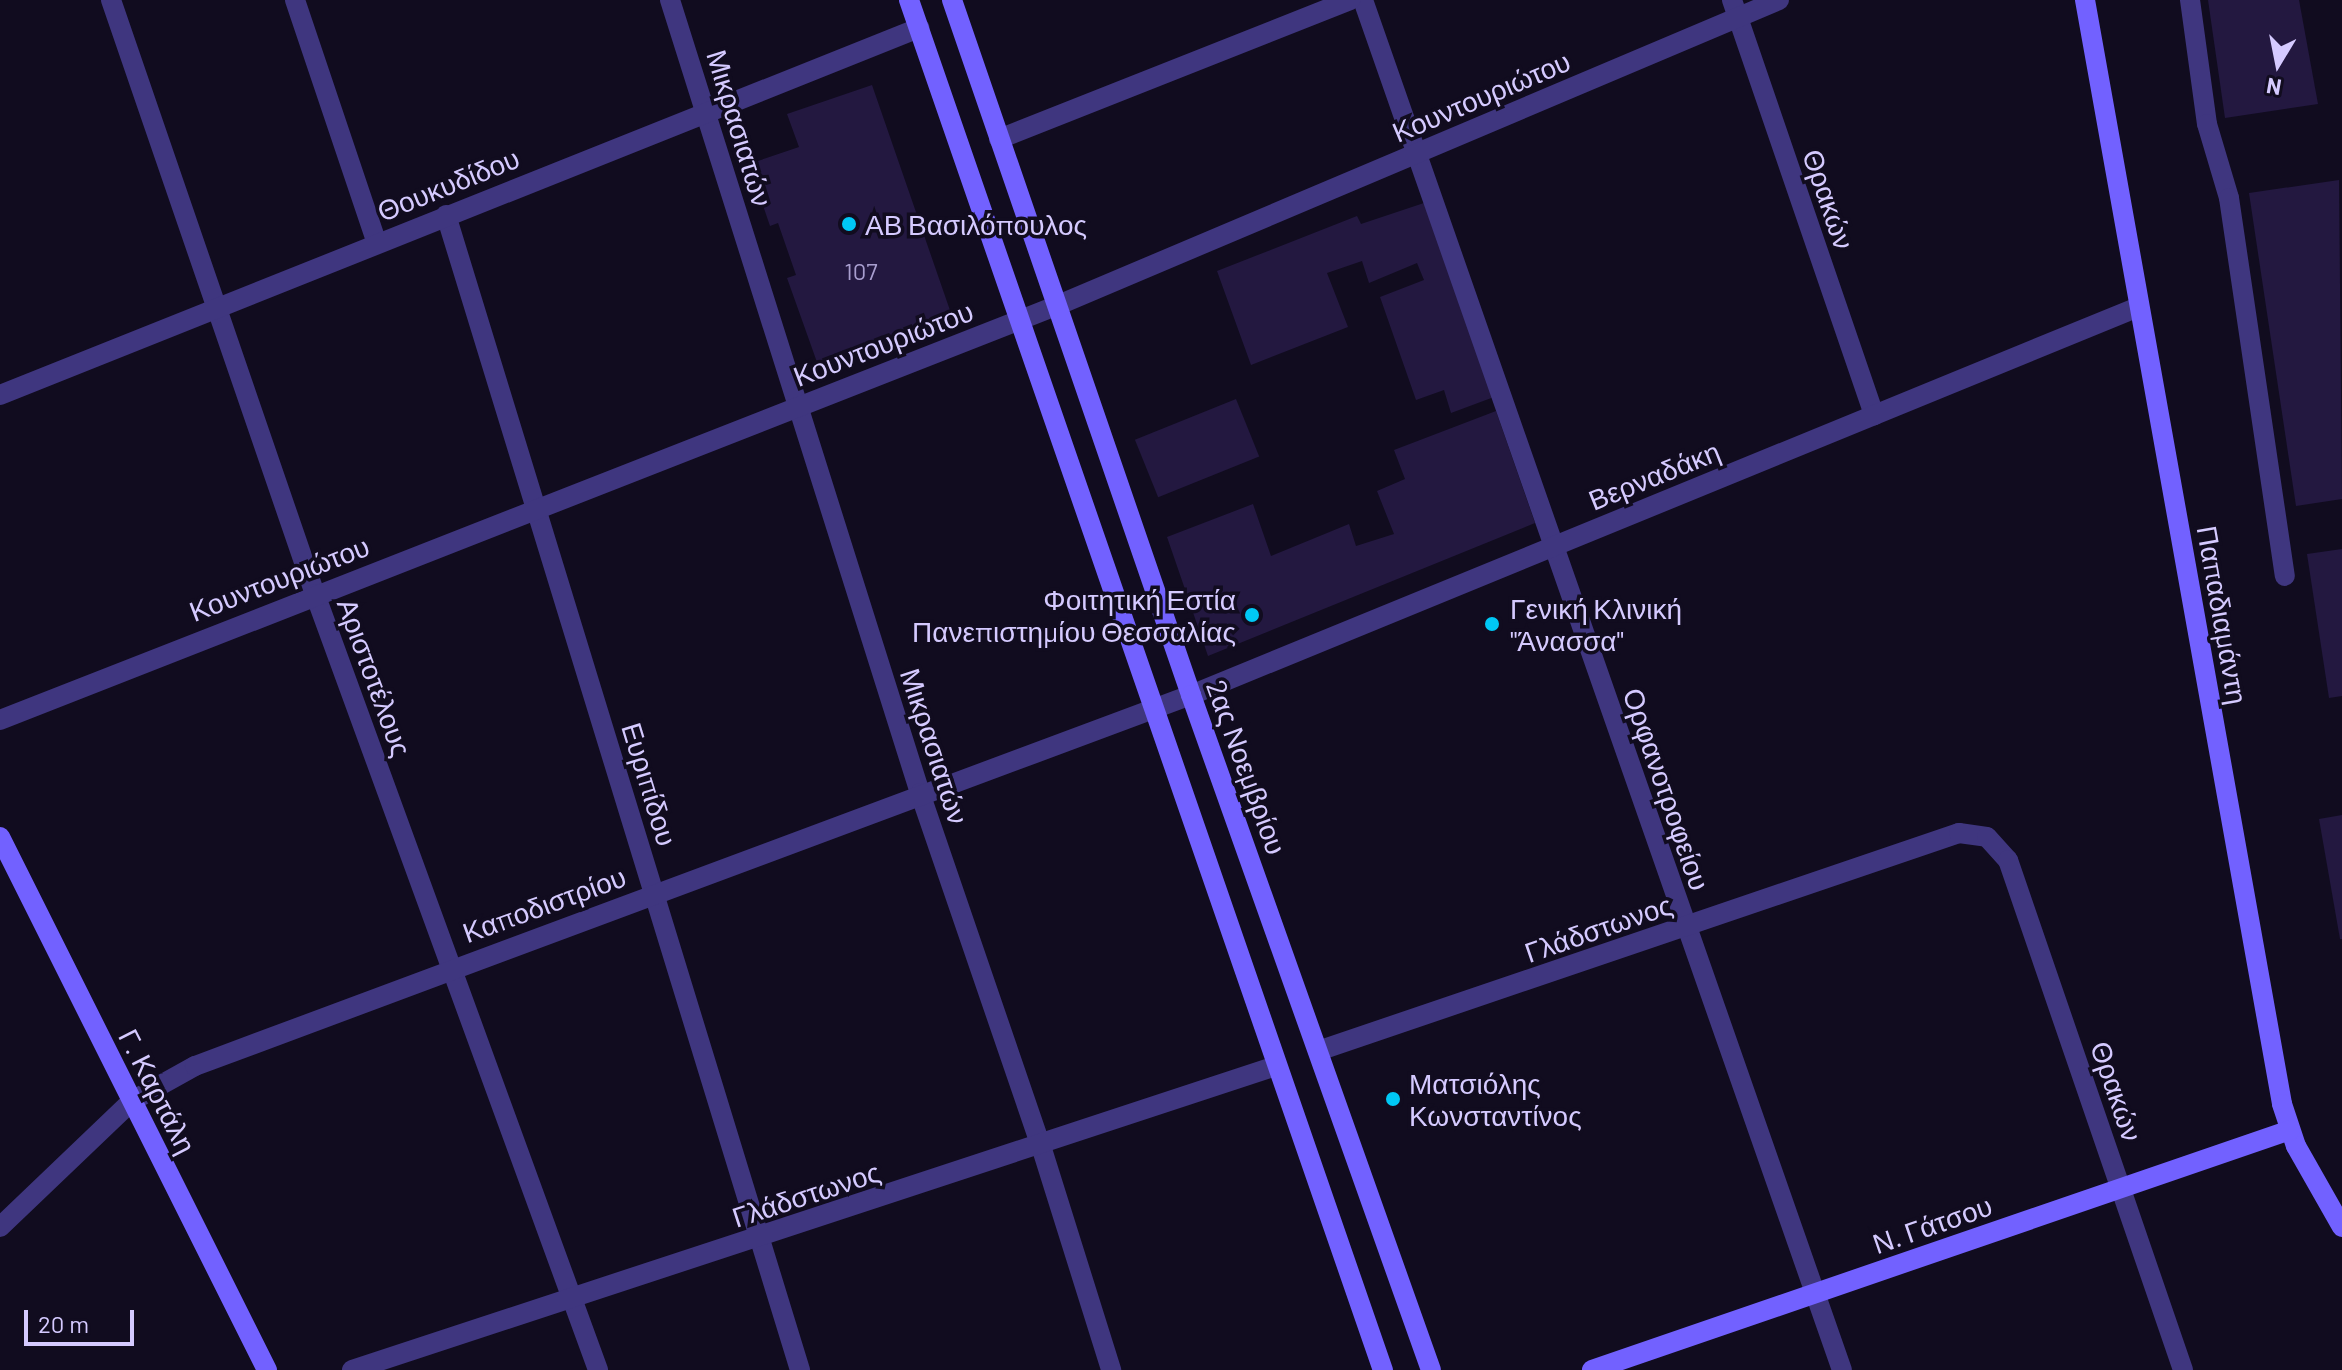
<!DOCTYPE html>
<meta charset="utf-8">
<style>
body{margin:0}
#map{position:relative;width:2342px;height:1370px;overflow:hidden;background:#110c1f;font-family:Barlow,sans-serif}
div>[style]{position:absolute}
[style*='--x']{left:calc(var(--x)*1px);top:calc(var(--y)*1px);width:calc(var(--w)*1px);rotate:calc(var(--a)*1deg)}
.building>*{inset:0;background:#231840;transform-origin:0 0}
.lane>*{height:20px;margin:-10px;padding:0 10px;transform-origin:10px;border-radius:10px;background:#3f367f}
.street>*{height:20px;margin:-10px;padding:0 10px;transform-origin:10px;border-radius:10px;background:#3f367f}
.secondary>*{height:20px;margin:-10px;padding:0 10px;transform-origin:10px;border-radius:10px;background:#7261ff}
.dots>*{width:22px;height:22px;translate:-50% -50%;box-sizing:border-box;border:4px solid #110c1f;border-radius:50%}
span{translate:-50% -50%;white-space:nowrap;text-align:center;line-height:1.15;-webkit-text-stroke:7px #110c1f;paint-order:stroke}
.number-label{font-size:24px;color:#a89ecf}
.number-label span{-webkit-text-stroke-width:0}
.street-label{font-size:28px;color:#d5caff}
.poi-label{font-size:28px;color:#d5caff}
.left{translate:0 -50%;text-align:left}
.right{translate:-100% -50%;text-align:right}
.north{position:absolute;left:2238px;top:24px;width:80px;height:80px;-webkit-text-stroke:6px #110c1f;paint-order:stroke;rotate:190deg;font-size:22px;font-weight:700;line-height:32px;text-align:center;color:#d5caff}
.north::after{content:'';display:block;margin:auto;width:28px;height:36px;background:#d5caff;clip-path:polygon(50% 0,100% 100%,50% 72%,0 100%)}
.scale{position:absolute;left:24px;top:1310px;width:110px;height:36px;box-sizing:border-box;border:4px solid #d5caff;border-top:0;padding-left:10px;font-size:24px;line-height:28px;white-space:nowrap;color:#d5caff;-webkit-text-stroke:6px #110c1f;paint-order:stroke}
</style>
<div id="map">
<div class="building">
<div style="clip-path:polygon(2208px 0,2299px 0,2318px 104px,2225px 118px)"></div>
<div style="clip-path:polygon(872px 85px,953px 319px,818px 365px,787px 278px,796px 275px,778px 223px,770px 226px,749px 164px,799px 147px,787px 114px)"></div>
<div style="clip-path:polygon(2339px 180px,2342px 499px,2296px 506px,2249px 193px)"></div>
<div style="clip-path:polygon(1424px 203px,1494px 397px,1451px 413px,1444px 390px,1416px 400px,1380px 297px,1424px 280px,1417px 263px,1369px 283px,1362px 261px,1327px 273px,1348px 327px,1251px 365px,1217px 271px,1357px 216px,1361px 224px)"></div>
<div style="left:1236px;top:399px;width:62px;height:109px;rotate:68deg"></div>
<div style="clip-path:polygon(1496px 411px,1535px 523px,1208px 656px,1167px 537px,1253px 504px,1271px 556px,1349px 524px,1356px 546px,1394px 534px,1377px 491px,1405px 479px,1394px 450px)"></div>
<div style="clip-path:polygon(2342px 549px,2342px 696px,2329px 698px,2307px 554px)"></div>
<div style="clip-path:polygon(2342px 815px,2342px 939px,2340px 939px,2319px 819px)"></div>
</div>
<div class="lane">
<div style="--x:2190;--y:0;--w:125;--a:82.2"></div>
<div style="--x:2207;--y:124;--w:77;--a:73.4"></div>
<div style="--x:2229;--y:198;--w:382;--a:81.6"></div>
</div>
<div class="street">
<div style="--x:111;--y:0;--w:628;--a:71.05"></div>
<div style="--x:315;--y:594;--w:826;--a:69.96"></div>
<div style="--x:295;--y:0;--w:256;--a:71.4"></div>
<div style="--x:670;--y:0;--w:831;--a:72.5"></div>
<div style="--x:920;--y:793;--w:373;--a:71.1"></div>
<div style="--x:1041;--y:1146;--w:235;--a:72.6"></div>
<div style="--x:1363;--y:0;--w:1451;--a:70.73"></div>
<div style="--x:1732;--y:0;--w:439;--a:71.1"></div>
<div style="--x:999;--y:139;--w:378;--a:-21.6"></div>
<div style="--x:446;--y:215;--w:1208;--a:72.96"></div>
<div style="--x:0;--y:395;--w:990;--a:-21.77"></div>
<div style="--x:0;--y:720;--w:1134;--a:-21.41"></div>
<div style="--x:1056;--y:306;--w:785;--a:-22.94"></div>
<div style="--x:1318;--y:1051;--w:677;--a:-18.78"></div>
<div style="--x:1959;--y:833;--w:28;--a:8"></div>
<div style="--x:1987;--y:837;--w:31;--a:48"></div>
<div style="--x:2008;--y:860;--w:539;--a:71.06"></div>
<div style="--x:0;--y:1227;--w:182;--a:-43.7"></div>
<div style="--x:132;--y:1101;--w:72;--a:-29.1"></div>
<div style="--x:195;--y:1066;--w:1063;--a:-20.43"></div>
<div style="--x:1191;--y:695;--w:1023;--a:-22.28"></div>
<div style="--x:352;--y:1370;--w:973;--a:-18.21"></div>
</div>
<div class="secondary">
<div style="--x:909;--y:0;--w:1450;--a:70.92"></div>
<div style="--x:952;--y:0;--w:735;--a:71.02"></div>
<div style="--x:1191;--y:695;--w:716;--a:70.43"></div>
<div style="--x:2085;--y:0;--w:1121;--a:79.88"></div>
<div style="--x:2282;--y:1104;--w:44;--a:71.6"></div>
<div style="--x:2296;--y:1146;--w:93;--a:60.4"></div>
<div style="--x:0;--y:837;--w:596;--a:63.39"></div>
<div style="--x:1592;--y:1370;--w:738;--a:-18.97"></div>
</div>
<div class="dots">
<div style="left:849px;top:224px;background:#00c8f5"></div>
<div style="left:1252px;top:615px;background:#00c8f5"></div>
<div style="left:1492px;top:624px;background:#00c8f5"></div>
<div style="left:1393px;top:1099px;background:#00c8f5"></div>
</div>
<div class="number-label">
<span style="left:861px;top:271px">107</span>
</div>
<div class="street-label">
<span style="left:1481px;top:96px;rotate:-23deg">Κουντουριώτου</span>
<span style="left:740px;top:128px;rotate:73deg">Μικρασιατών</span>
<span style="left:448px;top:184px;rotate:-22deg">Θουκυδίδου</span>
<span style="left:1829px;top:199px;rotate:71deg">Θρακών</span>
<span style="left:883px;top:343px;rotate:-21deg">Κουντουριώτου</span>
<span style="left:1654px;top:475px;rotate:-22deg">Βερναδάκη</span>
<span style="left:279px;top:578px;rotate:-21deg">Κουντουριώτου</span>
<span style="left:2223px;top:615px;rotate:80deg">Παπαδιαμάντη</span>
<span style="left:375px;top:677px;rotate:70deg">Αριστοτέλους</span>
<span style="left:935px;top:746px;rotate:72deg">Μικρασιατών</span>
<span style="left:1247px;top:767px;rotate:70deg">2ας Νοεμβρίου</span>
<span style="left:650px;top:784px;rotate:73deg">Ευριπίδου</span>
<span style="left:1667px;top:789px;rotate:71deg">Ορφανοτροφείου</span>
<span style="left:544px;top:904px;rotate:-20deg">Καποδιστρίου</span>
<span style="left:1598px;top:928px;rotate:-19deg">Γλάδστωνος</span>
<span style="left:158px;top:1091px;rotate:63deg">Γ. Καρτάλη</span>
<span style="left:2117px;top:1091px;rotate:71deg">Θρακών</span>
<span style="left:806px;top:1194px;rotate:-18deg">Γλάδστωνος</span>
<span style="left:1932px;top:1224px;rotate:-19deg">Ν. Γάτσου</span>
</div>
<div class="poi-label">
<span class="left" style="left:865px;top:224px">ΑΒ Βασιλόπουλος</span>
<span class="right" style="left:1236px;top:615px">Φοιτητική Εστία<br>Πανεπιστημίου Θεσσαλίας</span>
<span class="left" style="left:1510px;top:624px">Γενική Κλινική<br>"Άνασσα"</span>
<span class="left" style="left:1409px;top:1099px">Ματσιόλης<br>Κωνσταντίνος</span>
</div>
<div class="north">N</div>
<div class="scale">20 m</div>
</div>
